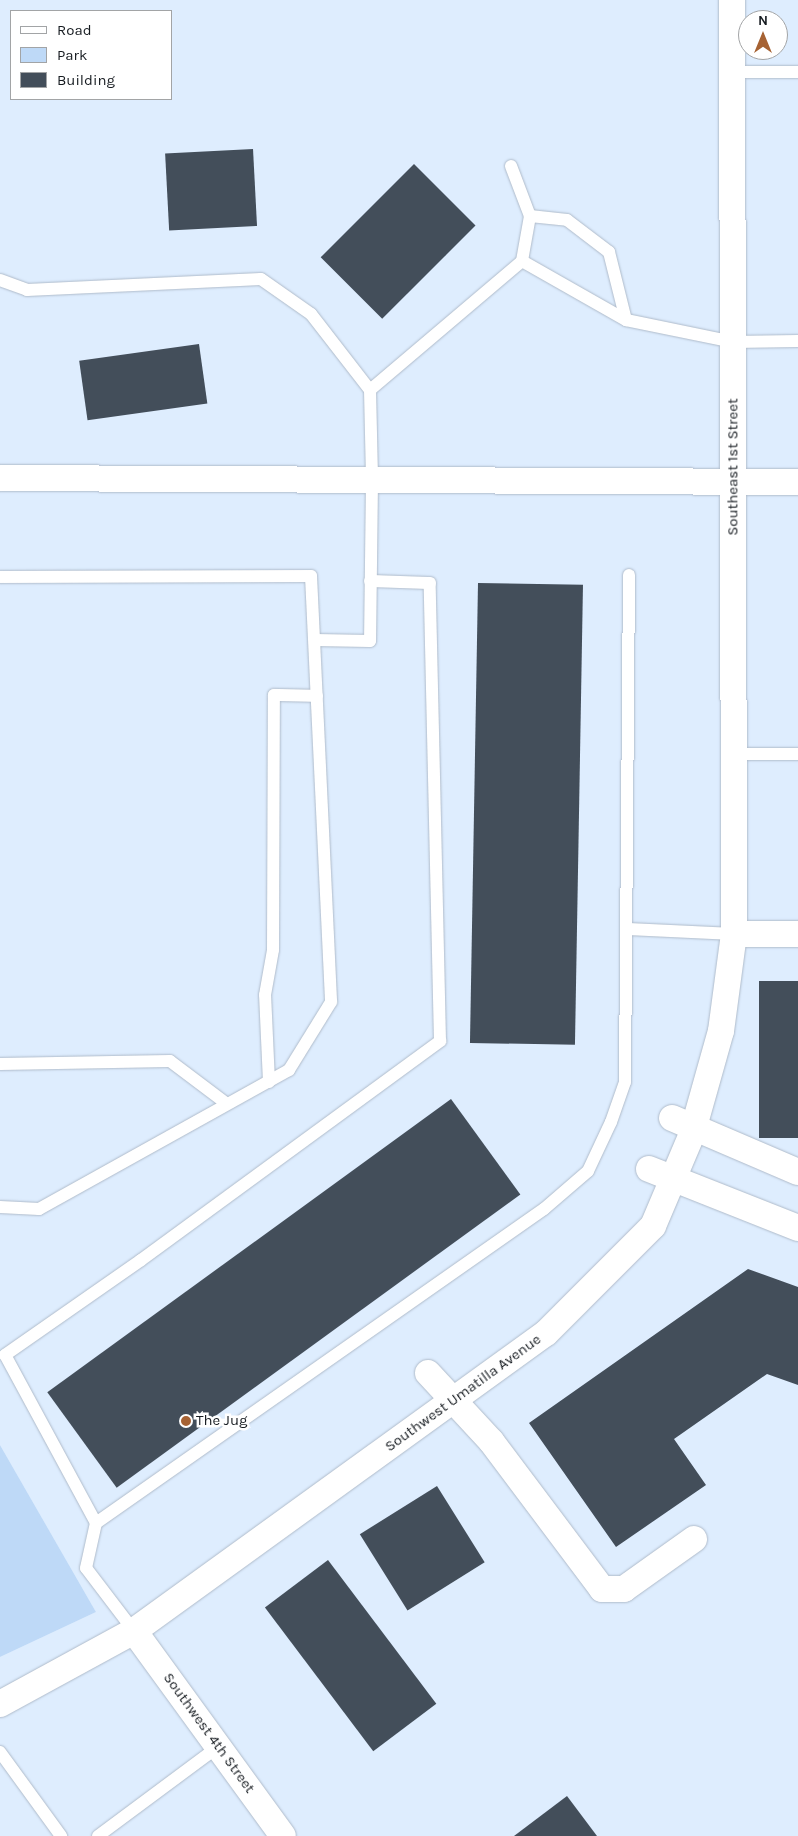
<!DOCTYPE html>
<style>
body{margin:0}
#map{position:relative;width:798px;height:1836px;overflow:hidden;background:#edf5fe;font-family:Karla,sans-serif}
div>[style]{position:absolute}
[style*='--x']{left:calc(var(--x)*1px);top:calc(var(--y)*1px);width:calc(var(--w)*1px);rotate:calc(var(--a)*1deg)}
.built>*{inset:0;background:#deedfe}
.green>*{inset:0;background:#bed9f7}
.building>*{inset:0;background:#434e5a;transform-origin:0 0}
.roads{filter:drop-shadow(0 0 1px #afbbca) drop-shadow(0 0 1px #afbbca)}
.service>*{height:12px;margin:-6px;padding:0 6px;transform-origin:6px;border-radius:6px;background:#fff}
.minor>*{height:26px;margin:-13px;padding:0 13px;transform-origin:13px;border-radius:13px;background:#fff}
.dots>*{width:14px;height:14px;translate:-50% -50%;box-sizing:border-box;border:2px solid #fff;border-radius:50%}
span{translate:-50% -50%;white-space:nowrap;text-align:center;line-height:1.15;-webkit-text-stroke:5px #fff;paint-order:stroke}
.street-label{font-size:15px;color:#161b20}
.poi-label{font-size:15px;color:#161b20}
.left{translate:0 -50%;text-align:left}
.legend{position:absolute;left:10px;top:10px;width:162px;height:90px;box-sizing:border-box;background:#fff;border:1px solid #a2a4a6;margin:0;padding:6px 9px;list-style:none;font-size:15px;color:#161b20}
.legend li{display:flex;align-items:center;gap:10px;height:25px}
.legend b{width:25px;border:1px solid #a2a4a6}
.north{position:absolute;left:738px;top:10px;width:50px;height:50px;box-sizing:border-box;background:#fff;border:1px solid #a2a4a6;border-radius:50%;rotate:0deg;font-size:14px;font-weight:700;line-height:20px;text-align:center;color:#161b20}
.north::after{content:'';display:block;margin:auto;width:18px;height:22px;background:#a66233;clip-path:polygon(50% 0,100% 100%,50% 72%,0 100%)}
</style>
<div id="map">
<div class="built">
<div style="clip-path:polygon(evenodd,0 0,798px 0,798px 1836px,0 1836px,0 1657px,96px 1612px,0 1445px,0 0,11px 11px,171px 11px,171px 99px,11px 99px,11px 11px,0 0,748px 20px,778px 20px,778px 50px,748px 50px,748px 20px)"></div>
</div>
<div class="green">
<div style="clip-path:polygon(0 1445px,96px 1612px,0 1657px)"></div>
</div>
<div class="building">
<div style="left:253px;top:149px;width:77px;height:88px;rotate:87deg"></div>
<div style="left:414px;top:164px;width:87px;height:132px;rotate:45deg"></div>
<div style="left:199px;top:344px;width:60px;height:121px;rotate:82deg"></div>
<div style="left:478px;top:583px;width:105px;height:460px;rotate:1deg"></div>
<div style="left:759px;top:981px;width:39px;height:157px"></div>
<div style="left:451px;top:1099px;width:118px;height:499px;rotate:54deg"></div>
<div style="clip-path:polygon(748px 1269px,798px 1287px,798px 1385px,767px 1374px,674px 1439px,706px 1485px,616px 1547px,529px 1423px)"></div>
<div style="left:437px;top:1486px;width:90px;height:91px;rotate:58deg"></div>
<div style="left:328px;top:1560px;width:180px;height:79px;rotate:53deg"></div>
<div style="clip-path:polygon(567px 1796px,597px 1836px,514px 1836px)"></div>
</div>
<div class="roads">
<div class="service">
<div style="--x:732;--y:72;--w:66;--a:0"></div>
<div style="--x:511;--y:166;--w:53;--a:69.2"></div>
<div style="--x:530;--y:216;--w:46;--a:100.1"></div>
<div style="--x:530;--y:216;--w:37;--a:6"></div>
<div style="--x:567;--y:220;--w:53;--a:37.3"></div>
<div style="--x:609;--y:252;--w:70;--a:76"></div>
<div style="--x:0;--y:280;--w:29;--a:20"></div>
<div style="--x:27;--y:290;--w:234;--a:-2.7"></div>
<div style="--x:261;--y:279;--w:61;--a:35"></div>
<div style="--x:311;--y:314;--w:96;--a:52.2"></div>
<div style="--x:370;--y:390;--w:91;--a:88.7"></div>
<div style="--x:372;--y:481;--w:160;--a:90.7"></div>
<div style="--x:370;--y:641;--w:55;--a:-179"></div>
<div style="--x:370;--y:390;--w:199;--a:-40.3"></div>
<div style="--x:522;--y:261;--w:120;--a:29.6"></div>
<div style="--x:626;--y:320;--w:109;--a:11.6"></div>
<div style="--x:733;--y:342;--w:65;--a:-0.9"></div>
<div style="--x:0;--y:577;--w:311;--a:-0.2"></div>
<div style="--x:311;--y:576;--w:426;--a:87.3"></div>
<div style="--x:331;--y:1002;--w:80;--a:121.7"></div>
<div style="--x:289;--y:1070;--w:286;--a:150.9"></div>
<div style="--x:39;--y:1209;--w:39;--a:-177"></div>
<div style="--x:734;--y:754;--w:64;--a:0"></div>
<div style="--x:628;--y:929;--w:106;--a:2.7"></div>
<div style="--x:0;--y:1064;--w:170;--a:-1"></div>
<div style="--x:170;--y:1061;--w:71;--a:37"></div>
<div style="--x:269;--y:1082;--w:87;--a:-92.6"></div>
<div style="--x:265;--y:995;--w:46;--a:-79.9"></div>
<div style="--x:273;--y:950;--w:255;--a:-89.8"></div>
<div style="--x:274;--y:695;--w:43;--a:1.3"></div>
<div style="--x:96;--y:1523;--w:191;--a:-118.4"></div>
<div style="--x:5;--y:1355;--w:166;--a:-34.9"></div>
<div style="--x:141;--y:1260;--w:371;--a:-36.2"></div>
<div style="--x:440;--y:1041;--w:458;--a:-91.3"></div>
<div style="--x:430;--y:583;--w:60;--a:-178.1"></div>
<div style="--x:134;--y:1631;--w:79;--a:-127.3"></div>
<div style="--x:86;--y:1568;--w:46;--a:-77.5"></div>
<div style="--x:96;--y:1523;--w:547;--a:-35.03"></div>
<div style="--x:544;--y:1209;--w:58;--a:-40.8"></div>
<div style="--x:588;--y:1171;--w:54;--a:-64.9"></div>
<div style="--x:611;--y:1122;--w:42;--a:-70.7"></div>
<div style="--x:625;--y:1082;--w:507;--a:-89.55"></div>
<div style="--x:0;--y:1752;--w:104;--a:54"></div>
<div style="--x:98;--y:1836;--w:149;--a:-36.6"></div>
</div>
<div class="minor">
<div style="--x:0;--y:478;--w:798;--a:0.29"></div>
<div style="--x:734;--y:934;--w:64;--a:0"></div>
<div style="--x:672;--y:1118;--w:137;--a:23.2"></div>
<div style="--x:649;--y:1169;--w:160;--a:21.6"></div>
<div style="--x:428;--y:1373;--w:93;--a:47.2"></div>
<div style="--x:491;--y:1441;--w:185;--a:53.1"></div>
<div style="--x:602;--y:1589;--w:22;--a:0"></div>
<div style="--x:624;--y:1589;--w:86;--a:-35.5"></div>
<div style="--x:134;--y:1631;--w:253;--a:54"></div>
<div style="--x:0;--y:1704;--w:153;--a:-28.6"></div>
<div style="--x:134;--y:1631;--w:508;--a:-35.88"></div>
<div style="--x:546;--y:1333;--w:151;--a:-45"></div>
<div style="--x:653;--y:1226;--w:100;--a:-67"></div>
<div style="--x:692;--y:1134;--w:107;--a:-74.3"></div>
<div style="--x:721;--y:1031;--w:98;--a:-82.4"></div>
<div style="--x:734;--y:934;--w:934;--a:-90.12"></div>
</div>
</div>
<div class="dots">
<div style="left:186px;top:1421px;background:#a66233"></div>
</div>
<div class="street-label">
<span style="left:733px;top:467px;rotate:-90deg">Southeast 1st Street</span>
<span style="left:463px;top:1393px;rotate:-36deg">Southwest Umatilla Avenue</span>
<span style="left:209px;top:1733px;rotate:54deg">Southwest 4th Street</span>
</div>
<div class="poi-label">
<span class="left" style="left:196px;top:1421px">The Jug</span>
</div>
<ul class="legend">
<li><b style="height:6px;background:#fff"></b>Road</li>
<li><b style="height:14px;background:#bed9f7"></b>Park</li>
<li><b style="height:14px;background:#434e5a"></b>Building</li>
</ul>
<div class="north">N</div>
</div>
